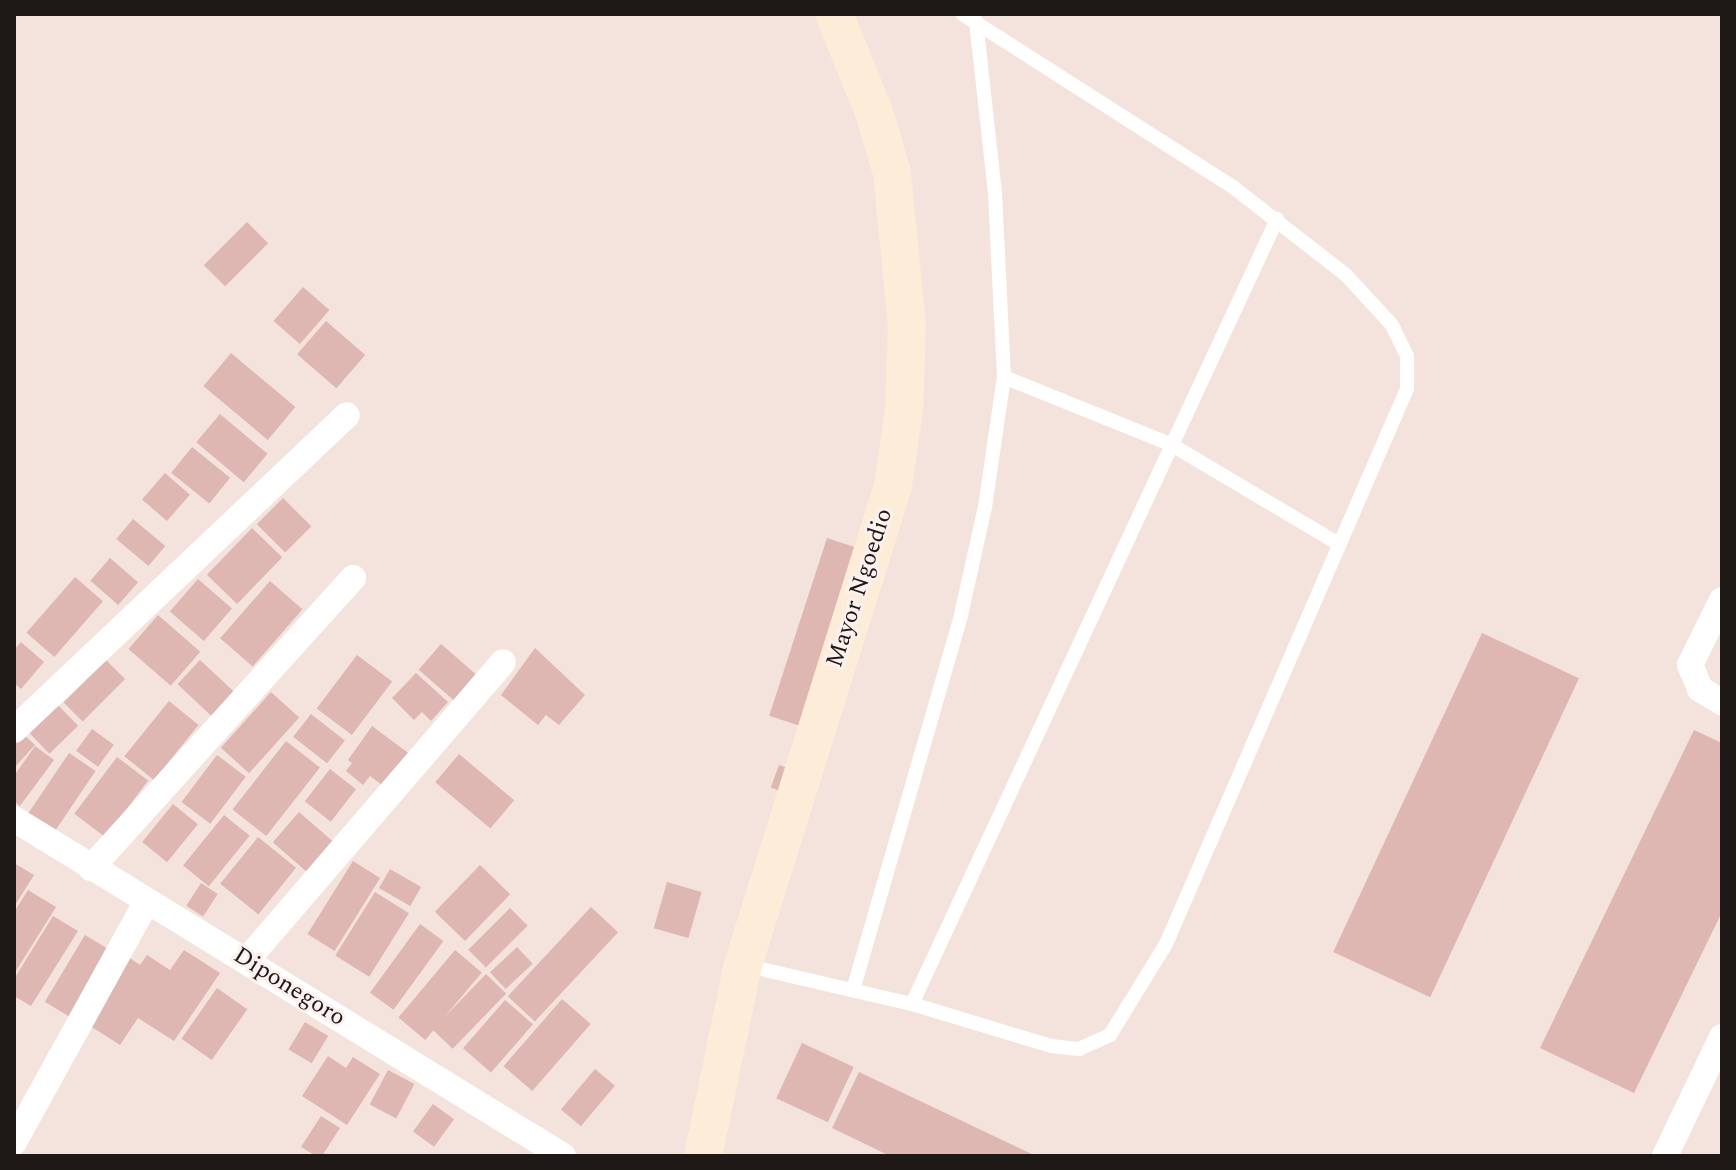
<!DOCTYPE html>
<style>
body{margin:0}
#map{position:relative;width:1736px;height:1170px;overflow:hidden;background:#f4e3dc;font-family:Spectral,serif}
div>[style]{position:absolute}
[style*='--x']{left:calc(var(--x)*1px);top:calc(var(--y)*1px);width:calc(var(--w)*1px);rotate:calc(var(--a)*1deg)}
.building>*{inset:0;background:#deb6b2;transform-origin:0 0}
.lane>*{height:14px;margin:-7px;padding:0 7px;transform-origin:7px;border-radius:7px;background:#fff}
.street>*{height:26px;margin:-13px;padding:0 13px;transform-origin:13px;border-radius:13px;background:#fff}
.secondary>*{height:38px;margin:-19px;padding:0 19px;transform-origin:19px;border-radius:19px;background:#fdecd8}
span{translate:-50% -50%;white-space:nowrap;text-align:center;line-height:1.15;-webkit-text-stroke:6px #fcf1ee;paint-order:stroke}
.street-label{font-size:24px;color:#1e1816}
.frame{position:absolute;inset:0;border:16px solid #1e1816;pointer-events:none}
</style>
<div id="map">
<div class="building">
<div style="left:247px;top:222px;width:30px;height:61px;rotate:45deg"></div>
<div style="left:303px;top:287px;width:35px;height:45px;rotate:41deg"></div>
<div style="left:326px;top:321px;width:52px;height:44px;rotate:41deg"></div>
<div style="left:231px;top:353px;width:84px;height:43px;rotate:40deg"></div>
<div style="left:220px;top:414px;width:62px;height:37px;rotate:40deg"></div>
<div style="left:192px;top:447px;width:49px;height:33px;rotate:39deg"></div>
<div style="left:165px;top:473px;width:33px;height:35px;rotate:41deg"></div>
<div style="left:283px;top:498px;width:40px;height:37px;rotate:45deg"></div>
<div style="left:133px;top:519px;width:42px;height:26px;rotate:40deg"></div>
<div style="left:252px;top:528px;width:42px;height:65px;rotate:44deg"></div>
<div style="left:827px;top:538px;width:32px;height:187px;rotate:18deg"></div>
<div style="left:110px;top:558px;width:37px;height:30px;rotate:41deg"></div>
<div style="left:75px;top:577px;width:37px;height:74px;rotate:41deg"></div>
<div style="left:198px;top:579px;width:45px;height:43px;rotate:41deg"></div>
<div style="left:270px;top:581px;width:43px;height:76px;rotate:41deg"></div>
<div style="left:158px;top:615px;width:56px;height:45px;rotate:41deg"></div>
<div style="left:1482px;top:633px;width:107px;height:352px;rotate:25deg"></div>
<div style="clip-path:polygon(21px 642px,44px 662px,21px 689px,14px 683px,14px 650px)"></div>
<div style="left:441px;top:644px;width:53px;height:34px;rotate:41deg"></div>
<div style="clip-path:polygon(535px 648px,585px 695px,559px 725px,546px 715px,538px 725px,501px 695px)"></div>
<div style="left:357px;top:655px;width:44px;height:67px;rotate:37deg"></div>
<div style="left:106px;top:660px;width:27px;height:60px;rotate:45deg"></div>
<div style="left:200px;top:660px;width:47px;height:33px;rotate:43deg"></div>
<div style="clip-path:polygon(416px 673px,448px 702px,431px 721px,422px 712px,414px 720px,392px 698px)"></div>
<div style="left:271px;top:692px;width:38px;height:75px;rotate:42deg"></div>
<div style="left:169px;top:701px;width:38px;height:71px;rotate:39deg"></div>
<div style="left:58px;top:705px;width:29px;height:40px;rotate:46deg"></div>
<div style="left:311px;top:714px;width:43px;height:29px;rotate:38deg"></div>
<div style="clip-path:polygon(372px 726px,411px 755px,386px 788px,370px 776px,363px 785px,346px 771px,352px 763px,348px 760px)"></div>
<div style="left:92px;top:729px;width:27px;height:27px;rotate:36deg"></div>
<div style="clip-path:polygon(1694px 730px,1722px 743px,1722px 912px,1634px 1093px,1540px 1048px)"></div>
<div style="clip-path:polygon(23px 734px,35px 745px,14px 768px,14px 744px)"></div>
<div style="left:286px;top:741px;width:43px;height:87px;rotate:38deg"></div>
<div style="clip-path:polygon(35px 746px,54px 760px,20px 806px,14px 801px,14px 776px)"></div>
<div style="left:69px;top:753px;width:32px;height:74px;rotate:34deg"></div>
<div style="left:459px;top:754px;width:72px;height:37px;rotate:40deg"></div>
<div style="left:217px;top:755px;width:36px;height:59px;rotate:37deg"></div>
<div style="left:117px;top:757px;width:39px;height:71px;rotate:37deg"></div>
<div style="left:779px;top:765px;width:20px;height:24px;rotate:20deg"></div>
<div style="left:330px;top:769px;width:33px;height:41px;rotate:38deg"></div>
<div style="left:173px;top:804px;width:32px;height:49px;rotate:39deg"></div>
<div style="left:299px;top:812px;width:45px;height:40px;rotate:41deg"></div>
<div style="left:224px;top:815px;width:33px;height:65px;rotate:39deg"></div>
<div style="left:258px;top:837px;width:49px;height:60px;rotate:39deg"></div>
<div style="left:353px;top:861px;width:32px;height:86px;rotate:32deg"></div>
<div style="clip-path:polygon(14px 863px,34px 875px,14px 907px)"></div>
<div style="left:480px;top:865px;width:42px;height:65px;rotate:44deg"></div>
<div style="left:390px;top:869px;width:36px;height:22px;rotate:30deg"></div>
<div style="left:667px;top:882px;width:36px;height:48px;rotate:16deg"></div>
<div style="left:201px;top:883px;width:20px;height:27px;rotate:33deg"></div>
<div style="clip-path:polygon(28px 890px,56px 907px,14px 974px,14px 912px)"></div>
<div style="left:375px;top:892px;width:40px;height:75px;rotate:32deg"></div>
<div style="left:591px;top:907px;width:37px;height:122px;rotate:43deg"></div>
<div style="left:510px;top:908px;width:25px;height:59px;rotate:45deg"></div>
<div style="clip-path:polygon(53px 916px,78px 931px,31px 1006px,14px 996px,14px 979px)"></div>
<div style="left:420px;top:924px;width:29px;height:85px;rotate:36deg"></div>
<div style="left:85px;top:935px;width:29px;height:78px;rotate:31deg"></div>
<div style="left:517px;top:947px;width:23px;height:37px;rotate:47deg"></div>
<div style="clip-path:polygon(184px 950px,220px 973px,174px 1041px,138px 1018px,120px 1045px,87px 1024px,130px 958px,140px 965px,147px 955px,170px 970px)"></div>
<div style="left:455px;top:950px;width:35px;height:88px;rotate:40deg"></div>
<div style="left:486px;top:974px;width:28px;height:77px;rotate:44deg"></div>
<div style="left:217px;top:988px;width:37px;height:62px;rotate:35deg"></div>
<div style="left:562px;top:999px;width:38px;height:89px;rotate:41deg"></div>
<div style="left:505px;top:1000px;width:37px;height:64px;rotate:41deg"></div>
<div style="left:305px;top:1022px;width:27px;height:32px;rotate:31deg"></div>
<div style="left:802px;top:1043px;width:57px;height:61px;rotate:25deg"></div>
<div style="clip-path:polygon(328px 1056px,346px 1068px,353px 1057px,380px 1074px,347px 1125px,302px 1096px)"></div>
<div style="left:595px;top:1069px;width:26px;height:53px;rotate:40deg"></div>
<div style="left:388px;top:1070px;width:30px;height:39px;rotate:28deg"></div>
<div style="clip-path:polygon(859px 1072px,1036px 1156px,890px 1156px,832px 1128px)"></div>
<div style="left:433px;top:1104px;width:26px;height:34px;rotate:36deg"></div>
<div style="clip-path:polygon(321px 1116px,340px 1128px,322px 1156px,316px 1156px,301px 1147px)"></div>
</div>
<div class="lane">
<div style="--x:1004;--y:377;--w:181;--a:22"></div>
<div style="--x:1172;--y:445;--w:194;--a:30.7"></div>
<div style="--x:744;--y:965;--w:172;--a:13.1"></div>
<div style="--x:912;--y:1004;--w:145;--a:16.8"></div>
<div style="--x:1051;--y:1046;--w:28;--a:6"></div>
<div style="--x:1079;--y:1049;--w:34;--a:-24"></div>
<div style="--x:1110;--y:1035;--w:107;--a:-58.4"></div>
<div style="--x:1166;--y:944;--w:605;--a:-66.53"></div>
<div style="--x:1407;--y:389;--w:33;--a:-90"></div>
<div style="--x:1407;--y:356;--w:34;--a:-116"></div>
<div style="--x:1392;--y:325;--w:68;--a:-132.6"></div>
<div style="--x:1346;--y:275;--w:143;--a:-142.1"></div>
<div style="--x:1233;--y:187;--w:321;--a:-147.4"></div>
<div style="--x:853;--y:990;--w:390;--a:-73.9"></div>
<div style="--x:961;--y:615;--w:111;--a:-77.5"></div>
<div style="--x:985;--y:507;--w:131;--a:-81.7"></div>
<div style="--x:1004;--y:377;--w:184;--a:-92.8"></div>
<div style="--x:995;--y:193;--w:173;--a:-96.3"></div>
<div style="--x:912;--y:1004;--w:866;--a:-65.06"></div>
</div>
<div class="street">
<div style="--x:1722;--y:600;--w:72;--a:116.2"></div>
<div style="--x:1690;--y:665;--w:26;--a:67"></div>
<div style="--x:1700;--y:689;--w:26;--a:31"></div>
<div style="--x:14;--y:730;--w:458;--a:-43.4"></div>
<div style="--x:14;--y:819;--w:644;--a:31.54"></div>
<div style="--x:91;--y:868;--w:391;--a:-47.9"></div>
<div style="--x:246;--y:961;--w:394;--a:-49.3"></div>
<div style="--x:14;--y:1142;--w:275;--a:-61.1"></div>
<div style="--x:1665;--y:1156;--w:132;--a:-64.4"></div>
</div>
<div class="secondary">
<div style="--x:703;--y:1156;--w:195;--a:-78.2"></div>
<div style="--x:743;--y:965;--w:502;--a:-72.61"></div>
<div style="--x:893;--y:486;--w:77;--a:-81.8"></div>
<div style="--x:904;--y:410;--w:84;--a:-88"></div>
<div style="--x:907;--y:326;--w:154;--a:-95.6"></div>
<div style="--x:892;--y:173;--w:64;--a:-106.4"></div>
<div style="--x:874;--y:112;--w:106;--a:-112.2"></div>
</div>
<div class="street-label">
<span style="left:860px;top:588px;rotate:-72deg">Mayor Ngoedio</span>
<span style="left:289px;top:987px;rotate:32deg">Diponegoro</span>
</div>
<div class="frame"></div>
</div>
